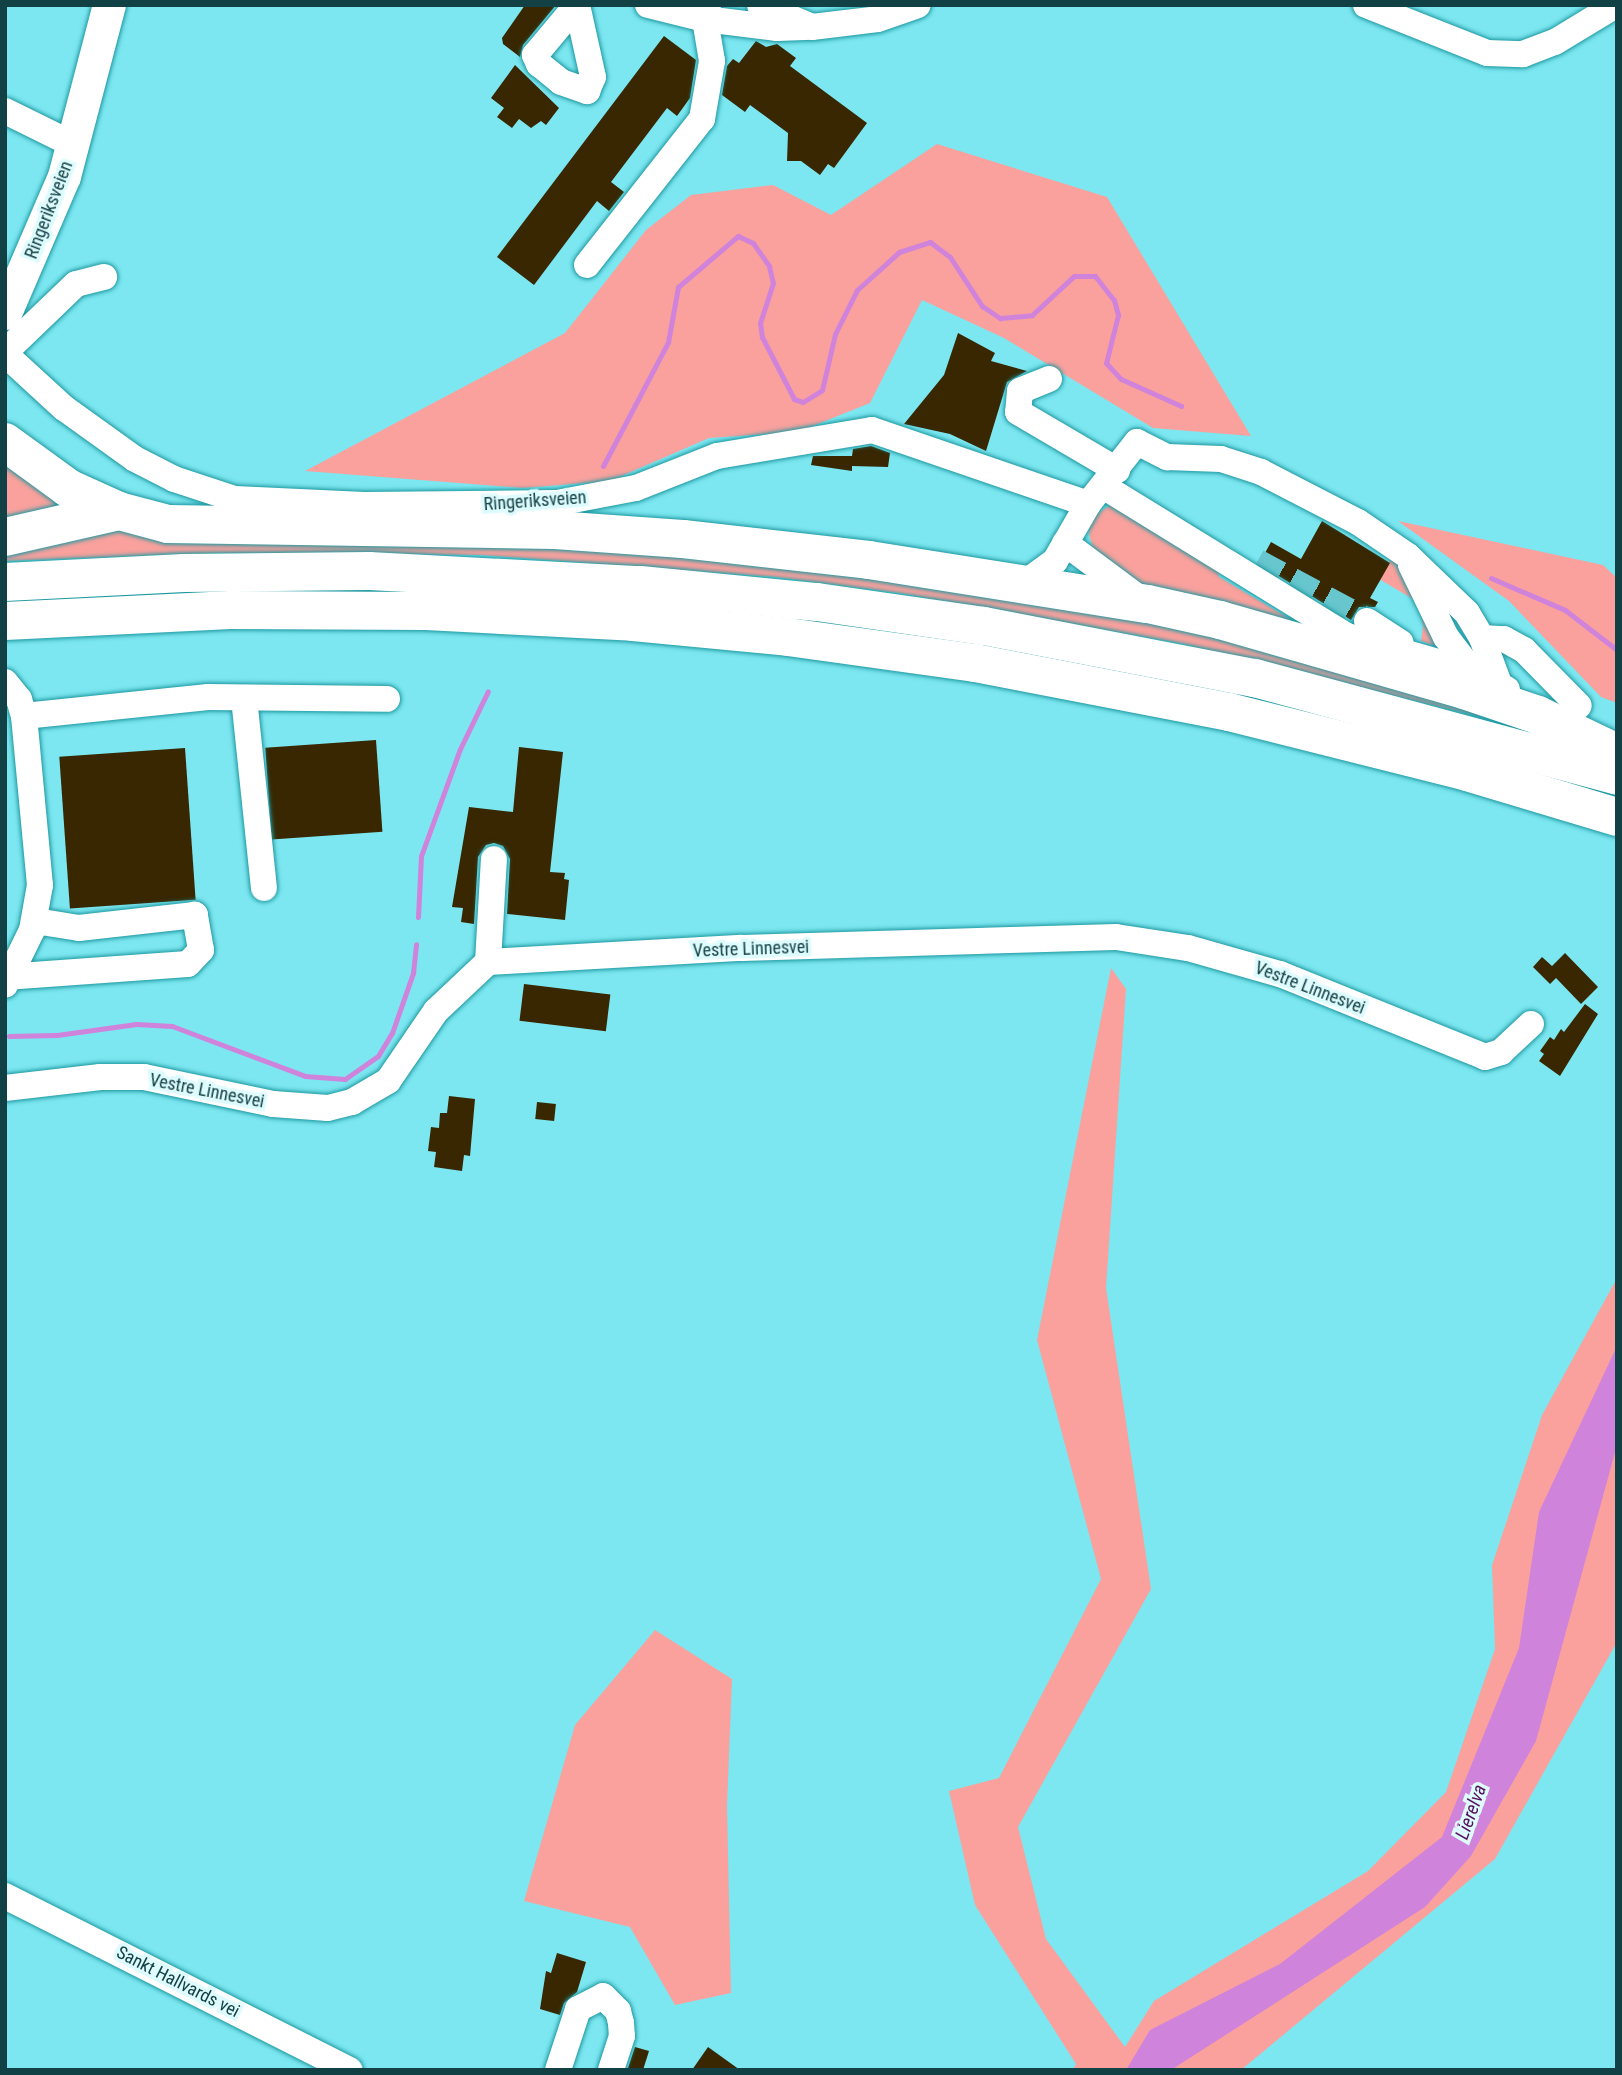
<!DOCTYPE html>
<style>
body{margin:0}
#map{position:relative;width:1622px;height:2075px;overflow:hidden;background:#7ce7f0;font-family:"Roboto Condensed",sans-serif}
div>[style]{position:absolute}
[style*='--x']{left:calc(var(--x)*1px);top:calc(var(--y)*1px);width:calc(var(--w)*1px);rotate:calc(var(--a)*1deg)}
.green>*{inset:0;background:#faa19d}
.water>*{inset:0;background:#d083da}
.stream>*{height:5px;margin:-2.5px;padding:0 2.5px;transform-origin:2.5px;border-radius:2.5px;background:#d083da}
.building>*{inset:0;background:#382700;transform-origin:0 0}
.minor-tunnel>*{height:26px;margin-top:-13px;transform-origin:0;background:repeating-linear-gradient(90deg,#67c6ce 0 26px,transparent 0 39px)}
.roads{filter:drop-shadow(0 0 2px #1e98a1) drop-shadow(0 0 2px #1e98a1)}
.minor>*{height:26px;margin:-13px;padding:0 13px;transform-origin:13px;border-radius:13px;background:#fff}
.major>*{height:33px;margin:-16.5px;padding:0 16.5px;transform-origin:16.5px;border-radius:16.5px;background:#fff}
.highway>*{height:38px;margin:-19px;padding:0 19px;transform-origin:19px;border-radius:19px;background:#fff}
span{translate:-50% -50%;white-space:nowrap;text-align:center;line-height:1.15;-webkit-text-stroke:7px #defbfd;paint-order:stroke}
.street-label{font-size:18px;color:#124145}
.water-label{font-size:19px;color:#581061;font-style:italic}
.frame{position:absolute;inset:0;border:7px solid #124145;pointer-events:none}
</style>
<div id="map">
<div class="green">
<div style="clip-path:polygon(937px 144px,1107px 197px,1251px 436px,1153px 428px,1004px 338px,922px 300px,870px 403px,798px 432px,709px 438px,610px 481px,523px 488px,305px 471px,565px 333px,646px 230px,691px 195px,773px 185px,831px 215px)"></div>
<div style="clip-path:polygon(5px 453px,86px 507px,5px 530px)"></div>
<div style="clip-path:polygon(1110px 505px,1218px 568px,1219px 577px,1321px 637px,1447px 677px,1123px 578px,1094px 553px,1089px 534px,1090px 519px)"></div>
<div style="clip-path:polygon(1398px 521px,1603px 565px,1617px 578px,1617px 703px,1601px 697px,1509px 601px)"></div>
<div style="clip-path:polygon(82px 526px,703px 550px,1223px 630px,1506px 723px,1179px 643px,899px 593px,775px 577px,481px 555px,217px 553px,5px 561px,5px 544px)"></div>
<div style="clip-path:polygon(1391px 558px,1398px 562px,1450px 652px,1421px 641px,1423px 626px,1418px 602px,1379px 579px)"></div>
<div style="clip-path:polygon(1111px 968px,1126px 989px,1106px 1288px,1151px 1589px,1018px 1827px,1046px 1939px,1125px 2047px,1154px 2001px,1368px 1871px,1446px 1792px,1495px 1649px,1492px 1565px,1542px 1415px,1617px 1278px,1617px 1642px,1495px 1859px,1241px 2070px,1073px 2070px,1076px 2064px,975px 1905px,949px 1791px,999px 1778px,1101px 1579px,1037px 1340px)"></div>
<div style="clip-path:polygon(655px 1630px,732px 1679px,727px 1806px,731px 1993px,675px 2005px,630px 1927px,524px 1901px,575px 1725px)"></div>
</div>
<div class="water">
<div style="clip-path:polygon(1617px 1346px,1617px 1445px,1536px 1741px,1471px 1856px,1425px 1907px,1171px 2070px,1126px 2070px,1150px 2030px,1280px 1964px,1442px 1837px,1519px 1648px,1539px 1512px)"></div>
</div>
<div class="stream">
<div style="--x:603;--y:466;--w:140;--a:-62.3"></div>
<div style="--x:668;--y:342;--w:56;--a:-79.7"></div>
<div style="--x:678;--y:287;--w:79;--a:-40.4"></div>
<div style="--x:738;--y:236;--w:17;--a:25"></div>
<div style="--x:753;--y:243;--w:28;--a:55"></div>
<div style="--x:769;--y:266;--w:17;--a:77"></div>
<div style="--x:773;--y:283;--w:42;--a:108"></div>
<div style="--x:760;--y:323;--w:14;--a:82"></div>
<div style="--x:762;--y:337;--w:70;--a:62.7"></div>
<div style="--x:794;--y:399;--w:9;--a:18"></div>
<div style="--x:803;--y:402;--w:22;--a:-32"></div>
<div style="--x:822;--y:390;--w:57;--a:-76.9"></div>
<div style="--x:835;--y:334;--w:49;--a:-63.4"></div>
<div style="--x:857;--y:290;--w:57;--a:-42.1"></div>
<div style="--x:899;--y:252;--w:33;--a:-18"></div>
<div style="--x:930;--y:242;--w:25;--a:37"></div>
<div style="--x:950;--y:257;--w:59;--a:56.9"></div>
<div style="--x:982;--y:306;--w:22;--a:34"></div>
<div style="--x:1000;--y:318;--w:32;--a:-5"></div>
<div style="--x:1032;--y:315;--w:57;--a:-42.9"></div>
<div style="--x:1074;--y:276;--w:21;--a:0"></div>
<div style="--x:1095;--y:276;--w:31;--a:52"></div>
<div style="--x:1114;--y:300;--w:16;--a:75"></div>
<div style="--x:1118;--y:315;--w:49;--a:104"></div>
<div style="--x:1106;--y:363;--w:22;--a:47"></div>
<div style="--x:1121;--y:379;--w:66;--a:24.2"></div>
<div style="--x:1491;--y:578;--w:81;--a:23.4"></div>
<div style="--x:1565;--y:610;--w:66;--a:37.6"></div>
<div style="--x:418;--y:917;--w:61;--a:-87.2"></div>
<div style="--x:421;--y:856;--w:114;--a:-70"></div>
<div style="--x:460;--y:749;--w:64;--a:-64.2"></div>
<div style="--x:9;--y:1036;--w:48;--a:-1.2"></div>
<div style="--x:57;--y:1035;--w:80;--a:-7.9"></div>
<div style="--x:136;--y:1024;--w:36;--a:3"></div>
<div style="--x:172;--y:1026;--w:142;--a:20.6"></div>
<div style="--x:305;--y:1076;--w:40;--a:4.3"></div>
<div style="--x:345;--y:1079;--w:40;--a:-34.9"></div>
<div style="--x:378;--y:1056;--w:27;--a:-59"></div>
<div style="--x:392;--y:1033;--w:64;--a:-70.7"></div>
<div style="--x:413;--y:973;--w:29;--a:-84"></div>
</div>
<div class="building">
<div style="clip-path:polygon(525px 5px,556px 5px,523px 45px,520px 57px,503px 44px,502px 38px)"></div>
<div style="clip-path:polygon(664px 36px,696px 60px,690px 98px,677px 116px,667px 108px,611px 182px,624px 192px,609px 211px,597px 201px,534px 285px,497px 257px)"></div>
<div style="clip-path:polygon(756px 41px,766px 47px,777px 44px,796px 58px,790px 66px,867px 123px,834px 168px,828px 164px,820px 175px,801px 161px,787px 161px,788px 133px,750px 105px,745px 112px,722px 95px,727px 66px,733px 59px,739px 63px)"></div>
<div style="clip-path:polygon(515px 65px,559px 108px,546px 125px,541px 121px,531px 128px,519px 119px,512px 128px,497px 117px,504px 108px,491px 98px)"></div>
<div style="clip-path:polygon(958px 333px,995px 353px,991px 361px,1027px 371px,1007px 382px,986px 451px,950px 434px,904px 424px,944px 375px)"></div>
<div style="clip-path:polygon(871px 446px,890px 453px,888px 467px,852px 466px,852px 471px,811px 465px,813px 456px,852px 456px,853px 449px)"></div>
<div style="clip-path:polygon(1322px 521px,1390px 563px,1370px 598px,1378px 602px,1375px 607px,1359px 607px,1351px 620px,1259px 564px,1271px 542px,1301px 559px)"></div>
<div style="left:376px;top:740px;width:92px;height:111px;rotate:86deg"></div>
<div style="clip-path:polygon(519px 747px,563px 752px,550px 872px,565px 873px,564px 879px,569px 880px,565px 920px,507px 914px,510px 859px,503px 846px,494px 843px,486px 845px,478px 857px,474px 924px,461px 922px,463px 908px,452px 907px,469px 807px,513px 812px)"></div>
<div style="left:185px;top:748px;width:152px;height:126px;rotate:86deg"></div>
<div style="clip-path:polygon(1565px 953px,1598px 987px,1581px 1004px,1556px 978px,1550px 984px,1533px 967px,1542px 957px,1552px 966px)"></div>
<div style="left:524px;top:984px;width:87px;height:37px;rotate:7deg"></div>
<div style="clip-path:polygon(1585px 1004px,1598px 1014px,1560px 1076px,1539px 1061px,1544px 1054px,1540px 1051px,1550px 1037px,1554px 1040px,1561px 1029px,1564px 1032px)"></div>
<div style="clip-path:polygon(449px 1096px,475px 1099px,470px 1156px,464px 1155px,462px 1171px,434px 1167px,436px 1152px,428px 1151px,431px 1127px,439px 1128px,440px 1113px,447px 1113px)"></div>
<div style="left:537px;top:1102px;width:19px;height:17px;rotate:6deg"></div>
<div style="clip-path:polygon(557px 1953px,586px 1962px,577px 1992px,564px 2003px,560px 2015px,540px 2009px,546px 1971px,551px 1973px)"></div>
<div style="clip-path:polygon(635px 2047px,649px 2051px,643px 2070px,628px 2068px)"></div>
<div style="clip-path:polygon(708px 2047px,740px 2070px,692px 2070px)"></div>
</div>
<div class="minor-tunnel">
<div style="--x:1257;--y:562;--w:125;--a:28.2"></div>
</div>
<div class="roads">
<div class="minor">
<div style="--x:648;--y:5;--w:59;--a:13.8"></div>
<div style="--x:705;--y:19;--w:73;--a:7.1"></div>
<div style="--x:777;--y:28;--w:35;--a:-2"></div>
<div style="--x:760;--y:5;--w:56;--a:22.9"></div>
<div style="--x:812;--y:27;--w:66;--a:-6.9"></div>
<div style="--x:878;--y:19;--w:42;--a:-19.3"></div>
<div style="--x:1366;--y:5;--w:130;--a:21.6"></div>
<div style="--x:1487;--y:53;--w:36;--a:2"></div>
<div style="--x:1523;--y:54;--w:34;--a:-21"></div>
<div style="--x:1555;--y:42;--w:71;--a:-31.2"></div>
<div style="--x:576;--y:6;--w:64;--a:129.9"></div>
<div style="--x:535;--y:55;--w:10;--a:66"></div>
<div style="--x:539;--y:64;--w:28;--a:39"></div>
<div style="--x:561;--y:82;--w:28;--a:19"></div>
<div style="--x:587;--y:91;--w:15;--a:-67"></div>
<div style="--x:593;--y:77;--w:74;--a:-102.5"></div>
<div style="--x:5;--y:111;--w:77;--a:26.2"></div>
<div style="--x:587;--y:265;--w:186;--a:-51.8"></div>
<div style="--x:702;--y:119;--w:59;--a:-80.2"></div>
<div style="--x:712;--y:61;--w:43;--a:-99.5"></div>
<div style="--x:705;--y:19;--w:14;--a:-78"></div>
<div style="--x:5;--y:352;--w:98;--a:-43.8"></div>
<div style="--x:76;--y:284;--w:29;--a:-14"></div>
<div style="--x:5;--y:354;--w:80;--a:42.5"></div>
<div style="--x:64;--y:408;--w:87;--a:35.7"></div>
<div style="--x:135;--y:459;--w:44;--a:27.1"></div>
<div style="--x:174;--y:479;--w:64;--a:18.2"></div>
<div style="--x:235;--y:499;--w:129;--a:2.7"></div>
<div style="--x:364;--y:505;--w:193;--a:-0.6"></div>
<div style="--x:557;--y:503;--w:80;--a:-10.8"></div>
<div style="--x:636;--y:488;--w:87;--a:-21.6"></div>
<div style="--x:717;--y:456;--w:157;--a:-9.5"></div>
<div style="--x:872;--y:430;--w:228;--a:18.9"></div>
<div style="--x:1049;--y:379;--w:31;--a:158"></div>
<div style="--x:1020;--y:391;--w:21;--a:95"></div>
<div style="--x:1018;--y:412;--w:115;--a:30.4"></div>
<div style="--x:1103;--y:486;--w:286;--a:31.6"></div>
<div style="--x:1347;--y:636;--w:131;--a:15.9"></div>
<div style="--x:1473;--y:672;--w:38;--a:27"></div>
<div style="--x:1065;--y:543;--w:92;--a:36.6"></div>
<div style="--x:1411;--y:565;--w:80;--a:64.1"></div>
<div style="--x:1446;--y:637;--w:44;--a:52.4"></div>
<div style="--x:1026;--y:582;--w:36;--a:-36"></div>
<div style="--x:1055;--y:561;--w:66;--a:-59.9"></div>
<div style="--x:1088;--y:504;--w:79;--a:-51.7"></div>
<div style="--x:1137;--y:442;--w:34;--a:27"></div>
<div style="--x:1167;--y:457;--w:54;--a:2.1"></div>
<div style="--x:1221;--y:459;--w:42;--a:18"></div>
<div style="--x:1261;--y:472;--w:109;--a:27.3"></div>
<div style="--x:1358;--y:522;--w:60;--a:34.2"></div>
<div style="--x:1408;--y:556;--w:82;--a:44"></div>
<div style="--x:1467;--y:613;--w:29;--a:59"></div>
<div style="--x:1482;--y:638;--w:46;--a:69.6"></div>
<div style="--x:1367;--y:621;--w:40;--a:32.9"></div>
<div style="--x:1482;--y:638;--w:22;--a:3"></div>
<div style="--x:1504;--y:639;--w:23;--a:29"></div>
<div style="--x:1524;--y:650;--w:78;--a:45.5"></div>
<div style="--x:5;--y:682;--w:22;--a:51"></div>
<div style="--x:19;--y:699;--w:18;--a:74"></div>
<div style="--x:24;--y:716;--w:170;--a:84.6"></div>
<div style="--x:40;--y:885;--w:46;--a:100.1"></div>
<div style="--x:32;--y:930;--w:61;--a:116.1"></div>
<div style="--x:244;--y:698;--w:191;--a:84"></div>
<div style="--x:24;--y:716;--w:185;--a:-5.9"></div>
<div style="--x:208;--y:697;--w:179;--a:0.6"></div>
<div style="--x:488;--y:962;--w:103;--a:-86.7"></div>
<div style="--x:5;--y:977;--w:183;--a:-4.1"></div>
<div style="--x:188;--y:964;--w:19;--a:-47"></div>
<div style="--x:201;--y:950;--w:36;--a:-100"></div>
<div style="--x:195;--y:915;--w:117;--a:173.6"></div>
<div style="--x:79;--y:928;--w:45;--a:-171"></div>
<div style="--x:5;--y:1088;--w:96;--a:-6.6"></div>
<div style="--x:100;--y:1077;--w:44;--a:0"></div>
<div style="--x:144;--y:1077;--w:132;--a:11.8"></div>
<div style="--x:273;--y:1104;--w:55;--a:4.2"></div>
<div style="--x:328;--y:1108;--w:25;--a:-14"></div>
<div style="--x:352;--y:1102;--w:42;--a:-30.3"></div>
<div style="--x:388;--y:1081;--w:85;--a:-55.6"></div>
<div style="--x:436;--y:1011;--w:71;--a:-43.3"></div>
<div style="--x:488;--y:962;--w:254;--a:-3.2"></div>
<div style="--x:742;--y:948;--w:374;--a:-1.7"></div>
<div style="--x:1116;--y:937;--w:73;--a:8.7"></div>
<div style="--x:1188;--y:948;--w:96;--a:15.8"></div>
<div style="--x:1280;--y:974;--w:221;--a:22"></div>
<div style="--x:1485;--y:1057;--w:17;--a:-17"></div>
<div style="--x:1501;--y:1052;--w:41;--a:-43"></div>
<div style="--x:5;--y:1896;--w:386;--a:26.8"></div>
<div style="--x:558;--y:2070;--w:64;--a:-71.8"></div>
<div style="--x:578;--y:2009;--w:28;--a:-27"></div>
<div style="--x:603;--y:1996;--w:21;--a:45"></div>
<div style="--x:618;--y:2011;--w:12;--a:76"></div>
<div style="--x:621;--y:2023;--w:13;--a:86"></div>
<div style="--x:622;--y:2036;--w:36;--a:108"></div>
</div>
<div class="major">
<div style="--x:5;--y:313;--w:149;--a:-66.7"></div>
<div style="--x:64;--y:176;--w:177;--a:-75.3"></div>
</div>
<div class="highway">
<div style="--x:5;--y:442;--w:78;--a:36.1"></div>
<div style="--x:68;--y:488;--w:56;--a:24.3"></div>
<div style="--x:119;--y:511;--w:51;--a:14.9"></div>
<div style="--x:168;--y:524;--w:387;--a:0.9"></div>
<div style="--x:555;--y:530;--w:128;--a:4"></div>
<div style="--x:683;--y:539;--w:187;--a:6.4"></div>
<div style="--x:869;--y:560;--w:282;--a:9"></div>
<div style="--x:1148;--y:604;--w:74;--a:12.5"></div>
<div style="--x:1220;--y:620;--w:254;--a:16"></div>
<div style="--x:1464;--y:690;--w:78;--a:18.7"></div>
<div style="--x:1538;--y:715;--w:88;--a:25.7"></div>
<div style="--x:5;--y:537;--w:117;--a:-12.8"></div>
<div style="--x:5;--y:582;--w:179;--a:-2.9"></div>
<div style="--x:184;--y:573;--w:185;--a:-0.6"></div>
<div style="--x:369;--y:571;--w:271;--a:3"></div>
<div style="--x:640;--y:585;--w:178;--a:5.5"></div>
<div style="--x:817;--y:602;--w:169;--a:8.2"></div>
<div style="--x:984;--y:626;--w:276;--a:10.9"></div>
<div style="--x:1255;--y:678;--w:375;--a:15.1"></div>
<div style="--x:5;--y:621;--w:226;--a:-2.8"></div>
<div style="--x:231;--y:610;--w:195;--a:0.3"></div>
<div style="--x:426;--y:611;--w:207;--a:3"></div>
<div style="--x:633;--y:622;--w:156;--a:5.5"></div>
<div style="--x:788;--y:637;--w:189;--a:7.9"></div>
<div style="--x:975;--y:663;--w:259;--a:10.9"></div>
<div style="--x:1229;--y:712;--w:245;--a:14.1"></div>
<div style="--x:1467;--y:772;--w:157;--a:16.7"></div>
</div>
</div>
<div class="street-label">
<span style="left:49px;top:210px;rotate:-69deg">Ringeriksveien</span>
<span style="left:535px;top:501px;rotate:-4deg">Ringeriksveien</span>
<span style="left:751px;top:949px;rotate:-2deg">Vestre Linnesvei</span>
<span style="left:1310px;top:988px;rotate:21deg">Vestre Linnesvei</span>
<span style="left:207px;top:1091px;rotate:11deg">Vestre Linnesvei</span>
<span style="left:178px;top:1982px;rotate:27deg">Sankt Hallvards vei</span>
</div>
<div class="water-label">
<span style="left:1471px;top:1812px;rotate:-70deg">Lierelva</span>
</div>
<div class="frame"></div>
</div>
